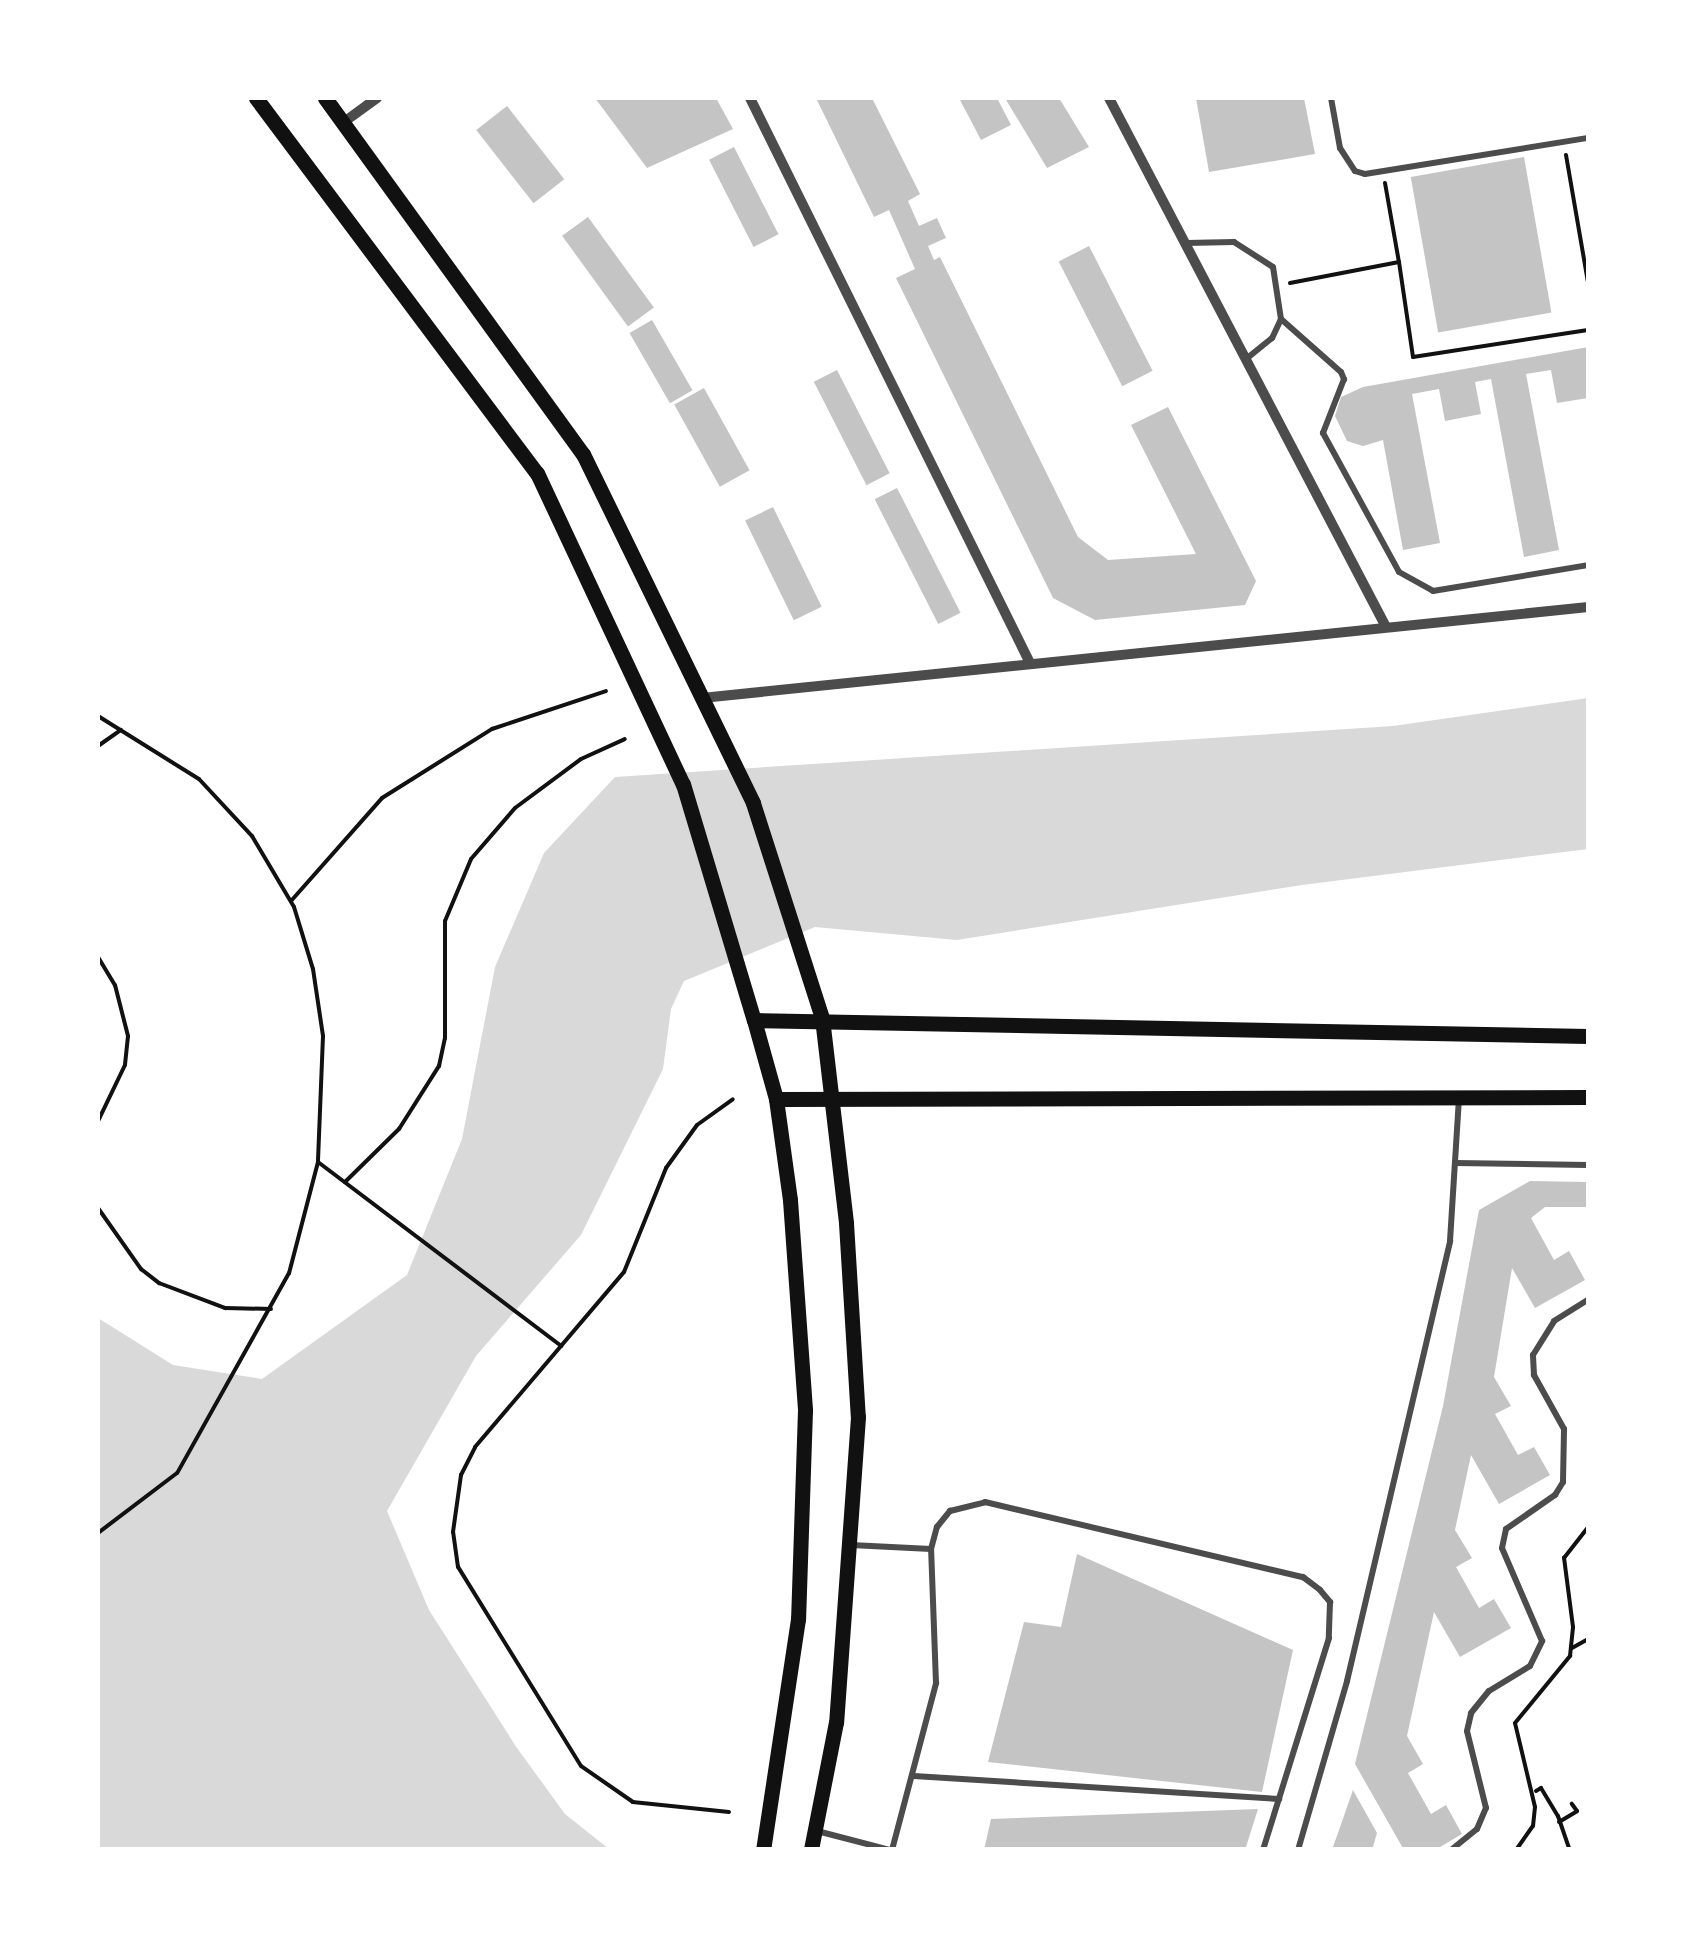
<!DOCTYPE html>
<style>
body{margin:0}
#map{position:relative;width:1686px;height:1947px;overflow:hidden;background:#fff;font-family:"PT Sans Narrow",sans-serif}
div>[style]{position:absolute}
[style*='--x']{left:calc(var(--x)*1px);top:calc(var(--y)*1px);width:calc(var(--w)*1px);rotate:calc(var(--a)*1deg)}
.water>*{inset:0;background:#d9d9d9}
.building>*{inset:0;background:#c4c4c4;transform-origin:0 0}
.path>*{height:4px;margin:-2px;padding:0 2px;transform-origin:2px;border-radius:2px;background:#111}
.service>*{height:6px;margin:-3px;padding:0 3px;transform-origin:3px;border-radius:3px;background:#4c4c4c}
.minor>*{height:10px;margin:-5px;padding:0 5px;transform-origin:5px;border-radius:5px;background:#4c4c4c}
.secondary>*{height:15px;margin:-7.5px;padding:0 7.5px;transform-origin:7.5px;border-radius:7.5px;background:#111}
span{translate:-50% -50%;white-space:nowrap;text-align:center;line-height:1.15;-webkit-text-stroke:10px #fff;paint-order:stroke}
.frame{position:absolute;inset:0;border:100px solid #fff;pointer-events:none}
</style>
<div id="map">
<div class="water">
<div style="clip-path:polygon(1588px 698px,1588px 849px,1302px 885px,957px 940px,815px 927px,684px 981px,671px 1009px,663px 1069px,581px 1235px,476px 1356px,387px 1511px,429px 1610px,517px 1748px,565px 1814px,609px 1849px,98px 1849px,98px 1318px,173px 1365px,262px 1379px,407px 1275px,462px 1139px,495px 967px,544px 853px,615px 777px,1393px 726px)"></div>
</div>
<div class="building">
<div style="clip-path:polygon(595px 98px,716px 98px,733px 129px,647px 168px)"></div>
<div style="clip-path:polygon(816px 98px,872px 98px,920px 194px,908px 201px,919px 226px,937px 218px,946px 238px,928px 246px,934px 260px,940px 257px,1078px 537px,1108px 560px,1196px 554px,1131px 425px,1168px 407px,1256px 581px,1245px 605px,1095px 620px,1053px 598px,896px 278px,915px 269px,889px 210px,874px 217px)"></div>
<div style="clip-path:polygon(959px 98px,997px 98px,1011px 125px,981px 140px)"></div>
<div style="clip-path:polygon(1005px 98px,1059px 98px,1089px 147px,1047px 168px)"></div>
<div style="clip-path:polygon(1196px 98px,1304px 98px,1315px 154px,1209px 172px)"></div>
<div style="left:507px;top:106px;width:93px;height:39px;rotate:52deg"></div>
<div style="left:734px;top:147px;width:98px;height:28px;rotate:63deg"></div>
<div style="left:1524px;top:157px;width:158px;height:115px;rotate:80deg"></div>
<div style="left:588px;top:217px;width:112px;height:32px;rotate:54deg"></div>
<div style="left:1089px;top:246px;width:140px;height:34px;rotate:63deg"></div>
<div style="left:652px;top:320px;width:81px;height:26px;rotate:60deg"></div>
<div style="clip-path:polygon(1588px 347px,1588px 398px,1557px 403px,1551px 370px,1526px 374px,1559px 550px,1524px 557px,1491px 379px,1475px 382px,1481px 414px,1445px 421px,1439px 389px,1412px 394px,1440px 543px,1403px 550px,1383px 440px,1363px 446px,1347px 441px,1335px 416px,1341px 397px,1363px 387px)"></div>
<div style="left:837px;top:370px;width:116px;height:26px;rotate:63deg"></div>
<div style="left:704px;top:388px;width:94px;height:34px;rotate:61deg"></div>
<div style="left:897px;top:488px;width:140px;height:25px;rotate:63deg"></div>
<div style="left:773px;top:507px;width:111px;height:31px;rotate:64deg"></div>
<div style="clip-path:polygon(1530px 1181px,1588px 1182px,1588px 1207px,1545px 1207px,1531px 1218px,1554px 1260px,1569px 1251px,1585px 1280px,1535px 1308px,1512px 1268px,1494px 1377px,1511px 1406px,1495px 1414px,1518px 1455px,1534px 1447px,1550px 1475px,1499px 1504px,1471px 1455px,1455px 1530px,1472px 1558px,1456px 1567px,1479px 1608px,1494px 1599px,1511px 1628px,1460px 1657px,1434px 1612px,1407px 1736px,1423px 1764px,1408px 1773px,1431px 1814px,1446px 1805px,1462px 1834px,1435px 1850px,1404px 1850px,1355px 1764px,1443px 1406px,1479px 1210px)"></div>
<div style="clip-path:polygon(1077px 1554px,1293px 1650px,1262px 1792px,988px 1762px,1024px 1622px,1061px 1627px)"></div>
<div style="clip-path:polygon(1353px 1790px,1377px 1833px,1372px 1850px,1332px 1850px)"></div>
<div style="clip-path:polygon(1258px 1809px,1245px 1850px,984px 1850px,991px 1819px)"></div>
</div>
<div class="path">
<div style="--x:1566;--y:155;--w:130;--a:80.2"></div>
<div style="--x:1385;--y:183;--w:80;--a:80"></div>
<div style="--x:1290;--y:283;--w:111;--a:-10.9"></div>
<div style="--x:1399;--y:262;--w:96;--a:81.6"></div>
<div style="--x:1413;--y:357;--w:177;--a:-8.8"></div>
<div style="--x:98;--y:716;--w:119;--a:32"></div>
<div style="--x:199;--y:779;--w:78;--a:47.1"></div>
<div style="--x:252;--y:836;--w:82;--a:59.4"></div>
<div style="--x:294;--y:907;--w:65;--a:73"></div>
<div style="--x:313;--y:969;--w:68;--a:81.5"></div>
<div style="--x:323;--y:1036;--w:126;--a:92.3"></div>
<div style="--x:318;--y:1162;--w:115;--a:104.6"></div>
<div style="--x:289;--y:1273;--w:229;--a:119.2"></div>
<div style="--x:177;--y:1473;--w:99;--a:142.8"></div>
<div style="--x:98;--y:746;--w:28;--a:-35"></div>
<div style="--x:291;--y:901;--w:137;--a:-48.5"></div>
<div style="--x:382;--y:798;--w:130;--a:-32.1"></div>
<div style="--x:492;--y:729;--w:120;--a:-18.4"></div>
<div style="--x:98;--y:957;--w:33;--a:59"></div>
<div style="--x:115;--y:985;--w:53;--a:75.7"></div>
<div style="--x:128;--y:1036;--w:29;--a:96"></div>
<div style="--x:125;--y:1065;--w:62;--a:115.7"></div>
<div style="--x:318;--y:1162;--w:305;--a:37.1"></div>
<div style="--x:345;--y:1182;--w:76;--a:-44.5"></div>
<div style="--x:399;--y:1129;--w:75;--a:-57.6"></div>
<div style="--x:439;--y:1066;--w:29;--a:-78"></div>
<div style="--x:445;--y:1038;--w:117;--a:-90"></div>
<div style="--x:445;--y:921;--w:67;--a:-67.2"></div>
<div style="--x:471;--y:859;--w:67;--a:-49.2"></div>
<div style="--x:515;--y:808;--w:82;--a:-36.6"></div>
<div style="--x:581;--y:759;--w:48;--a:-24.4"></div>
<div style="--x:98;--y:1208;--w:75;--a:54.8"></div>
<div style="--x:141;--y:1269;--w:23;--a:38"></div>
<div style="--x:159;--y:1283;--w:71;--a:20.7"></div>
<div style="--x:225;--y:1308;--w:46;--a:1.2"></div>
<div style="--x:1572;--y:1648;--w:18;--a:-29"></div>
<div style="--x:1536;--y:1791;--w:6;--a:-31"></div>
<div style="--x:1541;--y:1788;--w:33;--a:59"></div>
<div style="--x:1558;--y:1816;--w:36;--a:71"></div>
<div style="--x:729;--y:1812;--w:97;--a:-174.1"></div>
<div style="--x:633;--y:1802;--w:63;--a:-145.3"></div>
<div style="--x:581;--y:1766;--w:234;--a:-121.7"></div>
<div style="--x:458;--y:1567;--w:35;--a:-98"></div>
<div style="--x:453;--y:1532;--w:58;--a:-82"></div>
<div style="--x:461;--y:1475;--w:31;--a:-63"></div>
<div style="--x:475;--y:1447;--w:230;--a:-49.6"></div>
<div style="--x:624;--y:1272;--w:112;--a:-68"></div>
<div style="--x:666;--y:1168;--w:53;--a:-54.2"></div>
<div style="--x:697;--y:1125;--w:44;--a:-35.8"></div>
<div style="--x:1559;--y:1822;--w:21;--a:-31"></div>
<div style="--x:1577;--y:1811;--w:9;--a:-126"></div>
<div style="--x:1516;--y:1850;--w:29;--a:-55"></div>
<div style="--x:1533;--y:1826;--w:19;--a:-84"></div>
<div style="--x:1535;--y:1807;--w:86;--a:-103.4"></div>
<div style="--x:1515;--y:1723;--w:87;--a:-50.6"></div>
<div style="--x:1570;--y:1656;--w:29;--a:-84"></div>
<div style="--x:1573;--y:1627;--w:70;--a:-97.4"></div>
<div style="--x:1564;--y:1558;--w:39;--a:-52"></div>
</div>
<div class="service">
<div style="--x:1331;--y:98;--w:51;--a:79.8"></div>
<div style="--x:1340;--y:148;--w:27;--a:57"></div>
<div style="--x:1355;--y:171;--w:10;--a:17"></div>
<div style="--x:1365;--y:174;--w:226;--a:-9.2"></div>
<div style="--x:1186;--y:243;--w:48;--a:-1.2"></div>
<div style="--x:1234;--y:242;--w:46;--a:32.7"></div>
<div style="--x:1273;--y:267;--w:53;--a:81.3"></div>
<div style="--x:1281;--y:319;--w:21;--a:115"></div>
<div style="--x:1272;--y:338;--w:32;--a:141"></div>
<div style="--x:1281;--y:319;--w:80;--a:41.5"></div>
<div style="--x:1341;--y:372;--w:8;--a:67"></div>
<div style="--x:1344;--y:379;--w:58;--a:111.3"></div>
<div style="--x:1323;--y:433;--w:158;--a:61.3"></div>
<div style="--x:1399;--y:572;--w:39;--a:29"></div>
<div style="--x:1433;--y:591;--w:157;--a:-9.5"></div>
<div style="--x:1455;--y:1163;--w:133;--a:0.9"></div>
<div style="--x:851;--y:1545;--w:80;--a:2.9"></div>
<div style="--x:914;--y:1776;--w:366;--a:3.6"></div>
<div style="--x:817;--y:1831;--w:75;--a:14.6"></div>
<div style="--x:892;--y:1850;--w:173;--a:-75.2"></div>
<div style="--x:936;--y:1683;--w:134;--a:-92.1"></div>
<div style="--x:931;--y:1549;--w:23;--a:-75"></div>
<div style="--x:937;--y:1527;--w:21;--a:-51"></div>
<div style="--x:950;--y:1511;--w:36;--a:-14"></div>
<div style="--x:985;--y:1502;--w:327;--a:13.3"></div>
<div style="--x:1303;--y:1577;--w:21;--a:37"></div>
<div style="--x:1320;--y:1590;--w:16;--a:50"></div>
<div style="--x:1330;--y:1602;--w:36;--a:92"></div>
<div style="--x:1329;--y:1638;--w:222;--a:107.3"></div>
<div style="--x:1298;--y:1850;--w:176;--a:-73.8"></div>
<div style="--x:1347;--y:1681;--w:452;--a:-76.8"></div>
<div style="--x:1450;--y:1241;--w:144;--a:-86.4"></div>
<div style="--x:1451;--y:1850;--w:33;--a:-39"></div>
<div style="--x:1477;--y:1829;--w:23;--a:-67"></div>
<div style="--x:1486;--y:1808;--w:79;--a:-103.9"></div>
<div style="--x:1467;--y:1731;--w:18;--a:-77"></div>
<div style="--x:1471;--y:1713;--w:28;--a:-51"></div>
<div style="--x:1489;--y:1691;--w:48;--a:-31.4"></div>
<div style="--x:1530;--y:1666;--w:28;--a:-64"></div>
<div style="--x:1542;--y:1641;--w:101;--a:-113.3"></div>
<div style="--x:1502;--y:1548;--w:19;--a:-78"></div>
<div style="--x:1506;--y:1529;--w:60;--a:-34.8"></div>
<div style="--x:1555;--y:1495;--w:15;--a:-58"></div>
<div style="--x:1563;--y:1482;--w:53;--a:-88.9"></div>
<div style="--x:1564;--y:1429;--w:62;--a:-119.1"></div>
<div style="--x:1534;--y:1375;--w:20;--a:-93"></div>
<div style="--x:1533;--y:1355;--w:40;--a:-58"></div>
<div style="--x:1554;--y:1321;--w:40;--a:-32"></div>
</div>
<div class="minor">
<div style="--x:750;--y:98;--w:628;--a:63.64"></div>
<div style="--x:1109;--y:98;--w:597;--a:62.36"></div>
<div style="--x:344;--y:122;--w:41;--a:-36"></div>
<div style="--x:702;--y:698;--w:891;--a:-5.86"></div>
</div>
<div class="secondary">
<div style="--x:256;--y:98;--w:469;--a:53.2"></div>
<div style="--x:537;--y:473;--w:344;--a:64.9"></div>
<div style="--x:683;--y:784;--w:246;--a:73.3"></div>
<div style="--x:754;--y:1020;--w:82;--a:74.4"></div>
<div style="--x:776;--y:1099;--w:102;--a:82.1"></div>
<div style="--x:790;--y:1200;--w:211;--a:85.9"></div>
<div style="--x:805;--y:1410;--w:209;--a:91.9"></div>
<div style="--x:798;--y:1619;--w:234;--a:98.6"></div>
<div style="--x:325;--y:98;--w:440;--a:54.1"></div>
<div style="--x:583;--y:454;--w:388;--a:64"></div>
<div style="--x:753;--y:803;--w:226;--a:72.2"></div>
<div style="--x:822;--y:1018;--w:206;--a:83.3"></div>
<div style="--x:846;--y:1223;--w:194;--a:86.5"></div>
<div style="--x:858;--y:1417;--w:306;--a:94.1"></div>
<div style="--x:836;--y:1722;--w:130;--a:101.1"></div>
<div style="--x:754;--y:1020;--w:834;--a:1.1"></div>
<div style="--x:776;--y:1099;--w:812;--a:-0.14"></div>
</div>
<div class="frame"></div>
</div>
